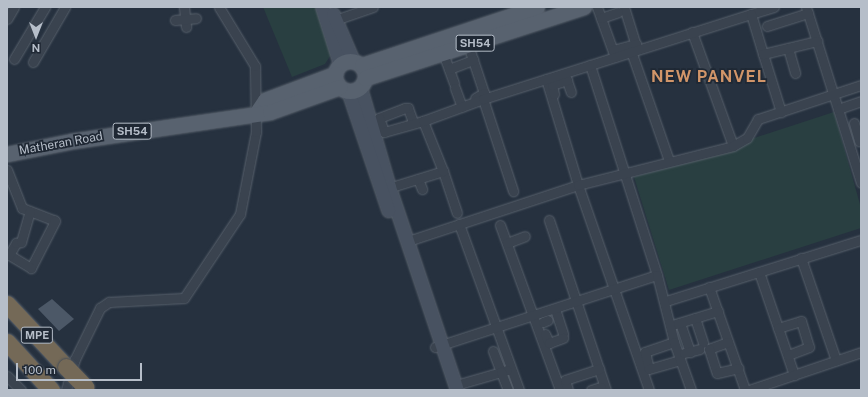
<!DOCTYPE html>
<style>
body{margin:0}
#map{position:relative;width:868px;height:397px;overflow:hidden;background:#26313f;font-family:"Public Sans",sans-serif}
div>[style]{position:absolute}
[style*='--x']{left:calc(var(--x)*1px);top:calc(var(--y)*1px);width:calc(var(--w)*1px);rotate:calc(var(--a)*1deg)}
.green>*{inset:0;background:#293f41}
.building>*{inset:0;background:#4c5867}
.roads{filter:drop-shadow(0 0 1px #58616c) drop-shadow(0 0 1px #58616c)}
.street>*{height:9px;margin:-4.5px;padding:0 4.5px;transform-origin:4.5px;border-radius:4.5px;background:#3a434f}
.secondary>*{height:13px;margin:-6.5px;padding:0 6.5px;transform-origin:6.5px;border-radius:6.5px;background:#485261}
.primary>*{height:15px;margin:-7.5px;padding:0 7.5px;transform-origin:7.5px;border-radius:7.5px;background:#58626f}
.primary>.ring{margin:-7.5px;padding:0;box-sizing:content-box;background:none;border:15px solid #58626f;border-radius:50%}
.highway>*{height:17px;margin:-8.5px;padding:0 8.5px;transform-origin:8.5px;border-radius:8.5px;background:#746957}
.bridges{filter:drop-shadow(0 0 1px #454e59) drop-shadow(0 0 1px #454e59)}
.highway-bridge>*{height:17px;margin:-8.5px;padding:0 8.5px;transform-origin:8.5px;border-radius:8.5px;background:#746957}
span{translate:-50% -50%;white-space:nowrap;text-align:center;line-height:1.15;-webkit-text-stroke:3.5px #1f2834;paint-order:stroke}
.shield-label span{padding:1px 3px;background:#1f2834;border:1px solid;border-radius:3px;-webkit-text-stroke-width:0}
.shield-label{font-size:11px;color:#b6bec9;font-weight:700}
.street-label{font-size:12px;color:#b6bec9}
.district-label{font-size:16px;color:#d19569;font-weight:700;letter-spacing:1px}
.frame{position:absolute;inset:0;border:8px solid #b6bec9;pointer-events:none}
.north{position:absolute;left:16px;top:16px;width:40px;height:40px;-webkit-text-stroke:3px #1f2834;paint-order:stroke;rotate:180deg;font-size:11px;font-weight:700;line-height:16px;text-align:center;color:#b6bec9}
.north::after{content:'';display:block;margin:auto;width:14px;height:18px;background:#b6bec9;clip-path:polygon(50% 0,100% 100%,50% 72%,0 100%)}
.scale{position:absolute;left:16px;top:363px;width:126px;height:18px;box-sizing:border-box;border:2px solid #b6bec9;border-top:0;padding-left:5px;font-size:12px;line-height:14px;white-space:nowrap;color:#b6bec9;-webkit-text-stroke:3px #1f2834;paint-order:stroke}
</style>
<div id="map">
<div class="green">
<div style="clip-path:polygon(263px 7px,317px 7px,332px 53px,325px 64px,292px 77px)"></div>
<div style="clip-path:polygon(834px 112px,861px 208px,861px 228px,669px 290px,634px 177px)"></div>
</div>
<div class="building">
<div style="clip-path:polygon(52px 299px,74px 319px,59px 331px,38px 309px)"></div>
</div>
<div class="roads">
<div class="street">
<div style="--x:184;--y:7;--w:20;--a:84"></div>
<div style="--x:597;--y:7;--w:53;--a:70.2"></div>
<div style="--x:624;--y:7;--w:44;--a:72.8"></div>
<div style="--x:806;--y:7;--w:184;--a:72.6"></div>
<div style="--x:751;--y:14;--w:24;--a:-17"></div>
<div style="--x:601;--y:18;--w:18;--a:-19"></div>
<div style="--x:7;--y:19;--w:14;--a:-60"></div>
<div style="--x:175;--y:20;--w:21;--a:-5"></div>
<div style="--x:335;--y:20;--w:40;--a:-18.9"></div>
<div style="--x:767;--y:26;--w:43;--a:-17.6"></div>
<div style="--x:692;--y:32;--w:121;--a:70.2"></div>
<div style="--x:468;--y:45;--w:51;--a:71.6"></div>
<div style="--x:484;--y:93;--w:10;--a:151"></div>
<div style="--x:788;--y:48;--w:26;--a:74"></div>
<div style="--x:613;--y:50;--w:24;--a:-15"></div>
<div style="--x:631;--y:51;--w:116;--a:70.9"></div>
<div style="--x:443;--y:53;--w:32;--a:70"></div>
<div style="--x:763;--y:54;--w:61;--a:72.8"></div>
<div style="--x:14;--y:59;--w:61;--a:-59.2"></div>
<div style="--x:33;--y:62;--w:64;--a:-59.8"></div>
<div style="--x:590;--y:65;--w:220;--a:72.3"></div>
<div style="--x:449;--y:69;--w:26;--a:-21"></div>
<div style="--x:565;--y:75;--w:18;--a:71"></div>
<div style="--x:546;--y:79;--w:111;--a:73.2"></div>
<div style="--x:578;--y:185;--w:217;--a:70.9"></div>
<div style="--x:455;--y:88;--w:20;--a:70"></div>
<div style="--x:554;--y:94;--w:9;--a:-103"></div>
<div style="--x:552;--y:85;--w:16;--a:-18"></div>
<div style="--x:483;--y:99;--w:97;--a:71.9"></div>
<div style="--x:838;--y:109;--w:24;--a:-19"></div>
<div style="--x:413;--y:122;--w:15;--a:-110"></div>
<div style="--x:408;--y:108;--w:3;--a:180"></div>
<div style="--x:405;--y:108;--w:28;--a:159"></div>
<div style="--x:379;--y:118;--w:15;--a:70"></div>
<div style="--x:384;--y:132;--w:41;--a:-15.8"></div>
<div style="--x:854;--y:123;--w:19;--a:74"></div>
<div style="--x:7;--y:170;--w:41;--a:68.5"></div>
<div style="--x:22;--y:208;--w:34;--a:21"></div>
<div style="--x:54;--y:220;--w:1;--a:45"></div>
<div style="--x:55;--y:221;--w:53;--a:117.1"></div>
<div style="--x:31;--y:268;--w:26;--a:-149"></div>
<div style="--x:9;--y:255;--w:14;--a:-60"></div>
<div style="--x:16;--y:243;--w:5;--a:-11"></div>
<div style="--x:21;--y:242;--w:32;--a:-74"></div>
<div style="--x:443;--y:171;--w:44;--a:71.6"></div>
<div style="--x:418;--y:179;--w:11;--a:68"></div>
<div style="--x:385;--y:189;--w:61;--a:-17.2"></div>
<div style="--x:443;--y:171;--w:54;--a:-111.8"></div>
<div style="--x:423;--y:121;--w:64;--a:-20.1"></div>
<div style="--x:483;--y:99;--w:281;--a:-17.6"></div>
<div style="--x:751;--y:14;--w:42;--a:73.3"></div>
<div style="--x:763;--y:54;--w:56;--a:-13.5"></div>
<div style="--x:549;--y:220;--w:179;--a:71.5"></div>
<div style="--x:459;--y:224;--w:177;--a:70.1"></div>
<div style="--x:500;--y:225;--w:176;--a:70"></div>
<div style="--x:408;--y:241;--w:179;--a:-18.2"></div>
<div style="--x:578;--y:185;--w:160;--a:-14.1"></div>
<div style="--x:733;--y:146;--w:16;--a:-30"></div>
<div style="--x:747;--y:138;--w:22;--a:-60"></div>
<div style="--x:758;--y:119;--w:108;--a:-18.3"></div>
<div style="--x:507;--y:243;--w:19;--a:-21"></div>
<div style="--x:801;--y:258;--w:108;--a:71.1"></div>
<div style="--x:759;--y:272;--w:109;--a:71.2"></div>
<div style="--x:709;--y:287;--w:109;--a:70.7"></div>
<div style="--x:666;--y:301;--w:204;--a:-17.4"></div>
<div style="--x:555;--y:309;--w:26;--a:72"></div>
<div style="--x:695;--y:318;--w:26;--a:72"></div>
<div style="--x:543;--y:322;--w:5;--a:-22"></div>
<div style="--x:680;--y:323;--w:31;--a:71"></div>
<div style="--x:672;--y:325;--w:48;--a:-16.9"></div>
<div style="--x:778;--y:328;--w:24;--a:-17"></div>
<div style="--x:801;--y:321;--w:27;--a:73"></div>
<div style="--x:809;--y:347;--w:22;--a:159"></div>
<div style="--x:545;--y:334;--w:10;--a:66"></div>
<div style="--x:549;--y:343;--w:15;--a:-20"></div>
<div style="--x:674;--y:342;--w:31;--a:161"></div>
<div style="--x:645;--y:352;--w:17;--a:77"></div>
<div style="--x:649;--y:369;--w:32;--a:-16"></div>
<div style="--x:728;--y:342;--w:20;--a:160"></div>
<div style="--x:709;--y:349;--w:25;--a:72"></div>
<div style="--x:717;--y:373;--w:22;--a:-13"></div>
<div style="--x:435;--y:347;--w:233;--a:-18"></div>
<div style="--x:657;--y:275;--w:69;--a:75.8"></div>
<div style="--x:674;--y:342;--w:51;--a:70.5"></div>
<div style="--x:493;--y:351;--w:22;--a:69"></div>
<div style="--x:501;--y:372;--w:6;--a:-18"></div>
<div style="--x:684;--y:353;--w:16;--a:-14"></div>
<div style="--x:7;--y:376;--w:20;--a:45"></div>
<div style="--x:456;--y:385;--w:47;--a:-16.1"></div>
<div style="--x:501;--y:372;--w:19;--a:69"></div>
<div style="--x:66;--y:390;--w:32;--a:-74"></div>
<div style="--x:75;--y:359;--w:57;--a:-63.9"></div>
<div style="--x:100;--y:308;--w:11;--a:-34"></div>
<div style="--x:109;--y:302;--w:75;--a:-3.1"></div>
<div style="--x:184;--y:298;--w:101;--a:-56.3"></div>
<div style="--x:240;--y:214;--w:84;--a:-79"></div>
<div style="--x:256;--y:132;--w:66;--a:-90.9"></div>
<div style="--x:255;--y:66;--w:69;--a:-121.4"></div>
<div style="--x:568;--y:390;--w:10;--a:-107"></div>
<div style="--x:565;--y:380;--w:36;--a:-18"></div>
<div style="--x:591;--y:390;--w:10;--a:-17"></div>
<div style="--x:749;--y:390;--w:118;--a:-18.7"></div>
</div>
<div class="secondary">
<div style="--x:322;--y:7;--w:60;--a:72.5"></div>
<div style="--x:333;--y:14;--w:51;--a:66.9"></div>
<div style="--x:360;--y:87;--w:104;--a:73.8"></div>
<div style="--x:389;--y:187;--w:214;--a:71.5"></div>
<div style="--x:348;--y:91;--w:126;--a:71.4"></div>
</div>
<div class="primary">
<div class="ring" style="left:335px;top:61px;width:15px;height:15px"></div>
<div style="--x:362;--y:65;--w:184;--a:-18.3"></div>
<div style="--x:365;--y:78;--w:230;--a:-18"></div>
<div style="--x:257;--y:112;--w:14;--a:-56"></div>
<div style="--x:265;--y:100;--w:75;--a:-20.4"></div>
<div style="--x:7;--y:154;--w:66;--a:-11.3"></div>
<div style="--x:72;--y:141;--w:200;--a:-8.3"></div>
<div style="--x:270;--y:112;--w:74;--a:-19.7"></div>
</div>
<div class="highway">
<div style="--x:7;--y:304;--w:86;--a:46.9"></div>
<div style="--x:7;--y:342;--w:65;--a:47.5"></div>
</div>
</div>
<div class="bridges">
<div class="highway-bridge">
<div style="--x:66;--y:367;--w:28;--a:46"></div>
</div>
</div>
<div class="shield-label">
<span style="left:475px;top:43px">SH54</span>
<span style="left:132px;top:131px">SH54</span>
<span style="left:37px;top:335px">MPE</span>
</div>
<div class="street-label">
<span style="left:61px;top:144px;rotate:-10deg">Matheran Road</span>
</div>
<div class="district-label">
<span style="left:709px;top:77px">NEW PANVEL</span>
</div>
<div class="frame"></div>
<div class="north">N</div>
<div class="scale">100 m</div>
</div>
